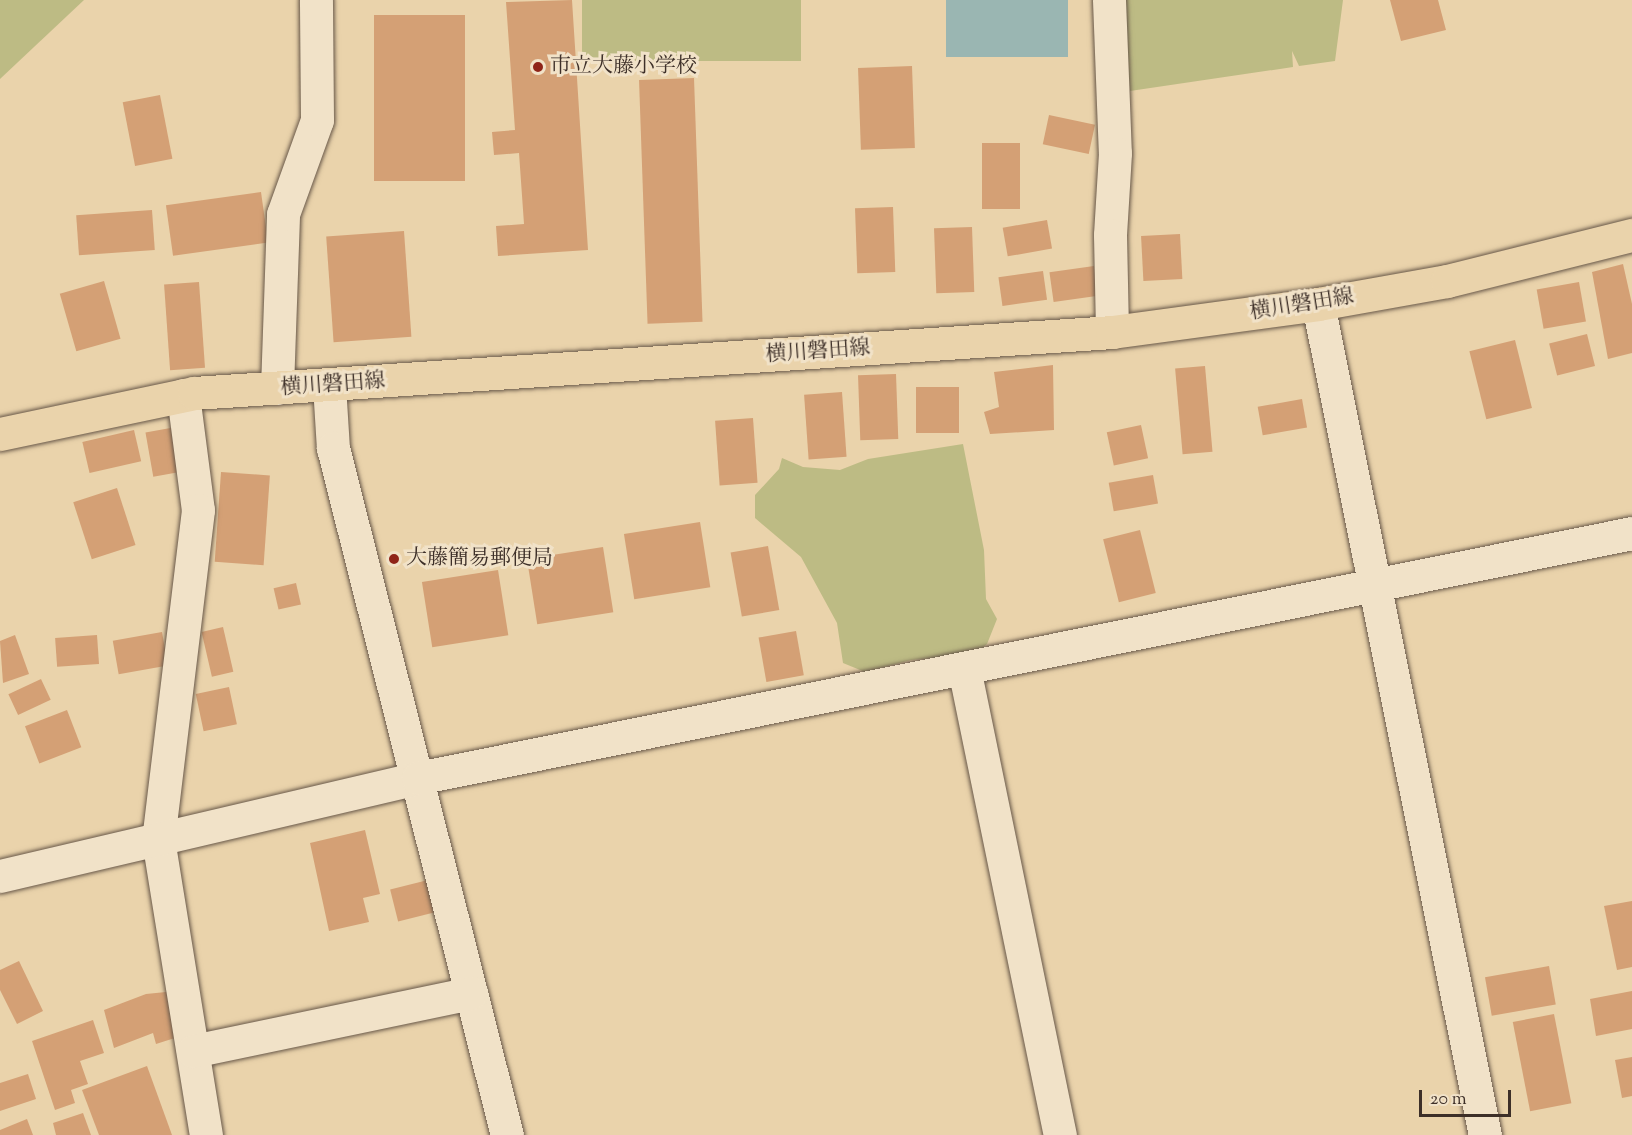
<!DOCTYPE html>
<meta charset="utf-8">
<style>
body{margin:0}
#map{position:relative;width:1632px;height:1135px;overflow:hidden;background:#ead3ab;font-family:"Sorts Mill Goudy","Noto Serif JP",serif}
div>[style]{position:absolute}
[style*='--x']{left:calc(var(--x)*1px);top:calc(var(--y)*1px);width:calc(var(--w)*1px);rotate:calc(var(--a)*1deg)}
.green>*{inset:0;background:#bdbb84;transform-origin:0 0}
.water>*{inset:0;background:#9ab6b2;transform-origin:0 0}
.building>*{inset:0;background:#d4a075;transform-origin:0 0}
.roads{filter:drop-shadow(0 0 2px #685849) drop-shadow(0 0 2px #685849)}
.minor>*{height:33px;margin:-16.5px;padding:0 16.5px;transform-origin:16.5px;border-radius:16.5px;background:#f1e2c8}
.major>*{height:33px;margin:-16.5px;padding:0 16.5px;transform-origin:16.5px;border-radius:16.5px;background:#ead3ab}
.dots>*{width:16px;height:16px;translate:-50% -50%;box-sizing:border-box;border:3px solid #f1e2c8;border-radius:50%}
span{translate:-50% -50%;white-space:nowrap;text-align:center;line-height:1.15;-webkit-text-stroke:6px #f1e2c8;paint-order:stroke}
.poi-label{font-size:21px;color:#3d2f28}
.left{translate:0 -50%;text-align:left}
.street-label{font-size:21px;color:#3d2f28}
.scale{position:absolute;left:1419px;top:1090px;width:92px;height:27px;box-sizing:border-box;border:3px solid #3d2f28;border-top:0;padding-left:8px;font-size:18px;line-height:21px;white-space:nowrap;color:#3d2f28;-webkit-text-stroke:4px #f1e2c8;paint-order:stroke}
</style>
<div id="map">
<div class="green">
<div style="clip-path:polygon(0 0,84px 0,0 79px)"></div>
<div style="left:582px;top:0;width:219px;height:61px"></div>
<div style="clip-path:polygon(1124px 0,1343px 0,1335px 61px,1299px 66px,1292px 51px,1293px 67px,1130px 91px)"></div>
<div style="clip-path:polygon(963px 444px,984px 550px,986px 599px,997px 619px,987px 644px,975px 654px,911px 660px,865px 672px,843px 663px,837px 623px,801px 557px,755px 518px,755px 495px,779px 469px,782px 458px,803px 467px,840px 470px,868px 459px)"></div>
</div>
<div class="water">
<div style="left:946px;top:0;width:122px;height:57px"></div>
</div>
<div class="building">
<div style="clip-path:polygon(572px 0,588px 250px,498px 256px,496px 226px,524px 224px,519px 153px,494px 155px,492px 132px,515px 130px,506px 2px)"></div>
<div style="clip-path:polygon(1390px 0,1438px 0,1446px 30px,1401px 41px)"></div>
<div style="left:374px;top:15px;width:91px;height:166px"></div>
<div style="left:912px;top:66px;width:82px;height:54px;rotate:88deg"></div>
<div style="left:694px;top:78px;width:244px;height:55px;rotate:88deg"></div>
<div style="left:160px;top:95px;width:65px;height:38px;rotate:79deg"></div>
<div style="left:1049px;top:115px;width:47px;height:30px;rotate:12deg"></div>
<div style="left:982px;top:143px;width:38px;height:66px"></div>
<div style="left:261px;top:192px;width:51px;height:96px;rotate:82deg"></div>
<div style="left:893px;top:207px;width:65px;height:38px;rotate:88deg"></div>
<div style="left:152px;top:210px;width:40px;height:76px;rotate:86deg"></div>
<div style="left:1047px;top:220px;width:29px;height:45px;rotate:80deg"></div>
<div style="left:972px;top:227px;width:65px;height:38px;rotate:88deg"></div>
<div style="left:404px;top:231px;width:106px;height:78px;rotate:86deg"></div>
<div style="left:1180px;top:234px;width:45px;height:39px;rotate:87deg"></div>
<div style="clip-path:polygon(1623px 264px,1632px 304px,1632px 353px,1608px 359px,1592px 272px)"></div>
<div style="left:1094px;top:266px;width:30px;height:45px;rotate:82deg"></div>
<div style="left:1043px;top:271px;width:29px;height:45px;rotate:82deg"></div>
<div style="left:104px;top:281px;width:60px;height:46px;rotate:74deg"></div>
<div style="left:199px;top:282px;width:86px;height:35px;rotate:86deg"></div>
<div style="left:1579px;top:282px;width:40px;height:43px;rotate:80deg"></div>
<div style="left:1587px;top:334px;width:33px;height:39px;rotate:76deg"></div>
<div style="left:1515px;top:340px;width:70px;height:47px;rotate:76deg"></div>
<div style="clip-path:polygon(1053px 365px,1054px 430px,990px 434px,984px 412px,999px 407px,994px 372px)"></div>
<div style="left:1205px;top:366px;width:86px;height:30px;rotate:85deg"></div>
<div style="left:896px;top:374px;width:65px;height:38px;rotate:88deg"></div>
<div style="left:916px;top:387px;width:43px;height:46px"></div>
<div style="left:842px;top:392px;width:65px;height:38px;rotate:86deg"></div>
<div style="left:1302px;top:399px;width:29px;height:45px;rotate:80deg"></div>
<div style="left:753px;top:418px;width:65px;height:38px;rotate:86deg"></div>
<div style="left:1141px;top:425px;width:34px;height:35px;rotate:78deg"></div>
<div style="left:176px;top:427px;width:45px;height:31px;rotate:80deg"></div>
<div style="left:134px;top:430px;width:32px;height:53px;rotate:77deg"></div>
<div style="left:221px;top:472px;width:49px;height:90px;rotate:4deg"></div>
<div style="left:1153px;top:475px;width:29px;height:45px;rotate:80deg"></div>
<div style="left:117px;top:488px;width:60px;height:46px;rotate:72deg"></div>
<div style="left:700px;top:522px;width:66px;height:77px;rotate:81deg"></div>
<div style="left:1140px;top:530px;width:65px;height:38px;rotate:76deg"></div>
<div style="left:768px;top:546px;width:65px;height:38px;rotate:80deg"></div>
<div style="left:603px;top:547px;width:66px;height:77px;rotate:81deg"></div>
<div style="left:498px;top:570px;width:66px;height:77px;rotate:81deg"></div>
<div style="left:296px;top:583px;width:22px;height:23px;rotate:77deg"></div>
<div style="left:223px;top:627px;width:46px;height:22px;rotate:77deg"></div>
<div style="left:796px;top:631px;width:45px;height:38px;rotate:80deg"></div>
<div style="left:162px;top:632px;width:34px;height:50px;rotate:80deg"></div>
<div style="clip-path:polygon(15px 635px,29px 674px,3px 683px,0 641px)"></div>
<div style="left:97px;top:635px;width:29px;height:42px;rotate:86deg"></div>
<div style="left:41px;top:679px;width:23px;height:36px;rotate:65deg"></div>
<div style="left:229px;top:687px;width:38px;height:34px;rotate:78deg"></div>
<div style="left:67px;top:710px;width:40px;height:45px;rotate:69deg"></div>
<div style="clip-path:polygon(365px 830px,380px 894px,363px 898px,369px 922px,329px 931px,310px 843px)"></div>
<div style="left:428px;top:880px;width:33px;height:39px;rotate:76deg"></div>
<div style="clip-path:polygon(1632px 901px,1632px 967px,1617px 970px,1604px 906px)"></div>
<div style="clip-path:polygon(19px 961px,43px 1011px,17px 1024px,0 990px,0 970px)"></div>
<div style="left:1549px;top:966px;width:39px;height:65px;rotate:80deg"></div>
<div style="clip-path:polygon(176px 991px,181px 1036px,156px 1044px,153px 1033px,114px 1048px,104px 1010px,146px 994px)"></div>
<div style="clip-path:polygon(1632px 991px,1632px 1029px,1596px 1036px,1590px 999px)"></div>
<div style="left:1554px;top:1014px;width:91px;height:42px;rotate:79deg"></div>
<div style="clip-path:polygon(93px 1020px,104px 1053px,80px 1061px,88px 1084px,71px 1090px,75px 1103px,55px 1110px,32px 1041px)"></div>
<div style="clip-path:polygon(1632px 1057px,1632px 1096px,1622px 1098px,1615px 1060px)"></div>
<div style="clip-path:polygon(147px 1066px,172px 1135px,99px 1135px,82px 1090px)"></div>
<div style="clip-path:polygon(28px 1074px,36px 1099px,0 1111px,0 1083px)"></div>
<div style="clip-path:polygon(83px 1113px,91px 1135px,56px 1135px,53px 1123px)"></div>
<div style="clip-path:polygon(27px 1119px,33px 1135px,0 1135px,0 1130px)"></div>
</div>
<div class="roads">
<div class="minor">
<div style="--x:1109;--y:0;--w:153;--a:87.8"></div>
<div style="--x:1115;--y:153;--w:82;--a:93.5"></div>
<div style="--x:1110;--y:235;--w:97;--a:88.8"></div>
<div style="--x:1318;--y:304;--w:848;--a:78.64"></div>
<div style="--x:329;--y:385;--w:63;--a:86.4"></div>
<div style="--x:333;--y:448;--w:709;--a:75.79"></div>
<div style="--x:277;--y:388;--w:174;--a:-88"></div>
<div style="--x:283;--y:214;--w:100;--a:-70.1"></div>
<div style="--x:317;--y:120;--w:120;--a:-90.5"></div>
<div style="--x:183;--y:395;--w:116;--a:82.6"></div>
<div style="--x:198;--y:510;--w:331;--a:96.9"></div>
<div style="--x:158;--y:839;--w:300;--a:80.8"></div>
<div style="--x:964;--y:668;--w:477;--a:78.4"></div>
<div style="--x:0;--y:876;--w:429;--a:-13.2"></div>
<div style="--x:418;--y:778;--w:1238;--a:-11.41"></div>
<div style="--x:193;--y:1051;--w:284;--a:-11.8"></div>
</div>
<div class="major">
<div style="--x:0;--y:434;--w:198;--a:-11.9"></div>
<div style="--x:194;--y:393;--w:920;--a:-3.8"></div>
<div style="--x:1112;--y:332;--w:208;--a:-7.7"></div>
<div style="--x:1318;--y:304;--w:131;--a:-10.1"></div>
<div style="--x:1447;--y:281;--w:191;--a:-14"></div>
</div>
</div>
<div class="dots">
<div style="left:538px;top:67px;background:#8f2418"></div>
<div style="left:394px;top:559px;background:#8f2418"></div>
</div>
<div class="poi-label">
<span class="left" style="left:550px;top:67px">市立大藤小学校</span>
<span class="left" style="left:406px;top:559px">大藤簡易郵便局</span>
</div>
<div class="street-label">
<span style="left:1302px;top:305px;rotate:-9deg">横川磐田線</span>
<span style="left:818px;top:352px;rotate:-4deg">横川磐田線</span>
<span style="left:333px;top:385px;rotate:-4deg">横川磐田線</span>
</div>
<div class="scale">20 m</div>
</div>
